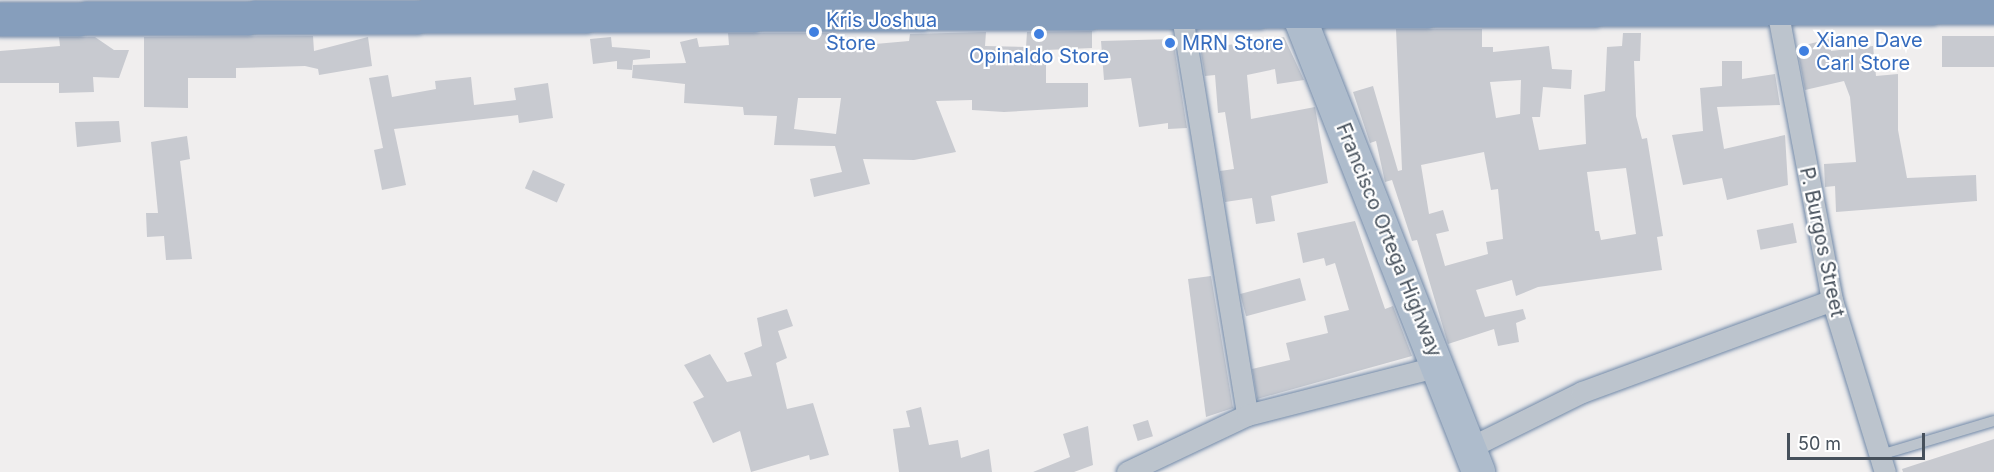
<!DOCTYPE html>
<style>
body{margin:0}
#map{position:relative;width:1994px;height:472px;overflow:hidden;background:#f0eeee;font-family:Inter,sans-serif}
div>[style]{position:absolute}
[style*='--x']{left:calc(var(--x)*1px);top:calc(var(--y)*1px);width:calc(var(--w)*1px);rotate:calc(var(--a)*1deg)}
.building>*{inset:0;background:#c8cad0;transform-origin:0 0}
.roads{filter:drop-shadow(0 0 2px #7189a8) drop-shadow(0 0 2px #7189a8)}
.lane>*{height:10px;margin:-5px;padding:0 5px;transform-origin:5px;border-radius:5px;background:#bcc4cd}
.street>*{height:21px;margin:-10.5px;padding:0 10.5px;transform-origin:10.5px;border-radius:10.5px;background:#bcc4cd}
.primary>*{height:33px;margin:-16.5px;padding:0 16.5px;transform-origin:16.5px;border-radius:16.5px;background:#aebccc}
.highway>*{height:33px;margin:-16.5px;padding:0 16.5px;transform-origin:16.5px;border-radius:16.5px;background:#869ebc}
.dots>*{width:16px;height:16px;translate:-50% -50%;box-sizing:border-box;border:3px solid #fff;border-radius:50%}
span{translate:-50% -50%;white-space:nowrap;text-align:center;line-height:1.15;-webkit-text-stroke:4.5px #fff;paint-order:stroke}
.shop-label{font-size:20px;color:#366cbe}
.left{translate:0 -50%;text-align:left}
.street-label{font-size:20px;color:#46505b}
.scale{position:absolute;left:1787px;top:433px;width:138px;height:27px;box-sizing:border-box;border:3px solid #46505b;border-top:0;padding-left:8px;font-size:18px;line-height:21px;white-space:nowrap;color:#46505b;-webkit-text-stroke:4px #fff;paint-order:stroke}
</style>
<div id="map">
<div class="building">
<div style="clip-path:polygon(evenodd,1396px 29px,1482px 29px,1482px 47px,1493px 47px,1493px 52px,1549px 46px,1552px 69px,1572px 70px,1571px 89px,1543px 87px,1540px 117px,1532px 117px,1539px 150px,1586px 144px,1584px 95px,1605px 91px,1607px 47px,1622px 46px,1623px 33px,1641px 33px,1640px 61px,1634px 61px,1636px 116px,1642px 139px,1647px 138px,1663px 236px,1657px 237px,1662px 270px,1538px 287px,1516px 296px,1512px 280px,1476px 290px,1485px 317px,1523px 309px,1526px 319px,1516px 323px,1519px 342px,1498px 346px,1494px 329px,1448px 344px,1417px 240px,1412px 241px,1392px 180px,1385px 182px,1376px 141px,1370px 143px,1353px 92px,1373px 86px,1398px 171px,1402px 170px,1396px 29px,1521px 80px,1520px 114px,1496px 118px,1490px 82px,1521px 80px,1396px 29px,1484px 152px,1491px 190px,1498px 189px,1503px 239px,1486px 242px,1488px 254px,1445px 266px,1436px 234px,1449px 231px,1443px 210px,1429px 214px,1421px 165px,1484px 152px,1396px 29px,1626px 168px,1636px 234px,1601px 240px,1599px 231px,1595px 231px,1587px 172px,1626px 168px)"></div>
<div style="clip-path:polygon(evenodd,1092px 31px,1092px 48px,1046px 50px,1046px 83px,1088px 83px,1088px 107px,1004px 112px,972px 110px,972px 100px,936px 101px,956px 152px,914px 160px,863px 159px,870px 184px,814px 197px,810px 179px,842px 172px,835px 146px,774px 145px,777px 116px,744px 115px,743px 107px,684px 103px,685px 84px,632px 78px,633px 65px,686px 63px,680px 42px,697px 38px,699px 47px,729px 45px,728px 33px,830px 33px,830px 48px,909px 41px,910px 34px,986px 32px,985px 46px,1026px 47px,1027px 32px,1092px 31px,798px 98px,841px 98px,836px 134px,794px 129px,798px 98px)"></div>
<div style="clip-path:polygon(313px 36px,314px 51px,368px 37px,372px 66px,319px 75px,318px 69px,305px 66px,236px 68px,236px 78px,188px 78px,188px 108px,144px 107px,144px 37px)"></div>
<div style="left:1994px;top:36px;width:31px;height:52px;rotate:90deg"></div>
<div style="clip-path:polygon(59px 37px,95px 37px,114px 50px,129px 50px,119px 78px,93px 77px,94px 92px,59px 93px,59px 83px,0 83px,0 51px,60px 46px)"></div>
<div style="clip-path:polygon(611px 37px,612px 47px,650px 50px,650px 58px,633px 60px,632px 70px,617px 69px,617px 61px,593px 64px,590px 39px)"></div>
<div style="clip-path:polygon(1284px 37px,1304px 80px,1277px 84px,1275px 69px,1247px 75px,1251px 119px,1315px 107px,1328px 183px,1271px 196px,1275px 221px,1256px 224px,1252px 198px,1225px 202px,1220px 171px,1234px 169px,1225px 112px,1218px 113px,1215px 75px,1205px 76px,1199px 41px,1220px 41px,1220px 46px,1235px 44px,1236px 49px)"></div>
<div style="clip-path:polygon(1173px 39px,1187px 128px,1168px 129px,1168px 123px,1139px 127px,1131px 78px,1104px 80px,1101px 41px)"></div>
<div style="clip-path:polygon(1829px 39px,1831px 51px,1873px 46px,1876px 76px,1898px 74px,1898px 130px,1907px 178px,1976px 175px,1977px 201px,1836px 212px,1835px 186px,1825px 187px,1824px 164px,1856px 162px,1850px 97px,1844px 81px,1805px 90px,1797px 47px)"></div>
<div style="clip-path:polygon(1722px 61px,1742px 61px,1742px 79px,1775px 74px,1780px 105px,1717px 107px,1724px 149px,1785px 135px,1788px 185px,1727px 200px,1722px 178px,1683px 185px,1672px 135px,1703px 131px,1700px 88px,1722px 86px)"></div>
<div style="clip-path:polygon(388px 75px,392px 97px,436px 89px,435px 81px,471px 77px,474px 105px,516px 100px,514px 88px,548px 83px,553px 118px,519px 123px,518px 115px,394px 129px,406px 185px,382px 190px,374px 150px,383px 148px,369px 78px)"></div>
<div style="clip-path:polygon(119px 121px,121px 142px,77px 147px,75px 122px)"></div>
<div style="clip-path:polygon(187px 136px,190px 159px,180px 161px,192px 259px,166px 260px,164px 236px,147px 237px,146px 213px,158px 213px,151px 142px)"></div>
<div style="left:533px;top:170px;width:35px;height:20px;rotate:24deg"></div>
<div style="clip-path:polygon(1355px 221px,1385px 309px,1393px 306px,1412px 356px,1257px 399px,1252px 369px,1290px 360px,1286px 343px,1328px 333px,1324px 316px,1349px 310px,1335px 263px,1326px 266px,1324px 258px,1303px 263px,1297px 233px)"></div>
<div style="left:1793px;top:223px;width:20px;height:37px;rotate:79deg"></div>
<div style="clip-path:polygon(1211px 276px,1233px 408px,1206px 417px,1188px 279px)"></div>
<div style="left:1300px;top:278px;width:23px;height:62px;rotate:75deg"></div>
<div style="clip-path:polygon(787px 309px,793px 326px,778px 331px,787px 358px,776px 363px,787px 409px,813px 403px,829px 455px,810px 460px,809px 455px,751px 472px,740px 431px,713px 443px,693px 402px,704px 397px,684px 365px,710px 354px,727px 382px,752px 376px,744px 353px,762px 346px,757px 318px)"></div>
<div style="clip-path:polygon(921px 407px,929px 445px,958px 440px,961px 458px,989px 449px,992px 472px,899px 472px,893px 429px,910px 427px,906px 411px)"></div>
<div style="left:1148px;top:420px;width:17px;height:16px;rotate:73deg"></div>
<div style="clip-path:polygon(1088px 426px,1093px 465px,1074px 472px,1033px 472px,1070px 457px,1063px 434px)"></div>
<div style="clip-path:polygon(1994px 439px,1994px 472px,1903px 472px,1902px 469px)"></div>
</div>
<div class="roads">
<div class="lane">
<div style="--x:1880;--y:455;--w:119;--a:-16.6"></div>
</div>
<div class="street">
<div style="--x:1777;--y:9;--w:296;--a:79.3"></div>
<div style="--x:1832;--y:300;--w:180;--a:72.9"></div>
<div style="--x:1181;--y:10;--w:410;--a:80.7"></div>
<div style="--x:1469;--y:448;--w:126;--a:-26.4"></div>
<div style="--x:1582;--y:392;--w:266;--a:-20.2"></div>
<div style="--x:1127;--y:472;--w:133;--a:-25.4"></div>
<div style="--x:1247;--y:415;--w:198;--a:-14.3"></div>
</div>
<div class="primary">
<div style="--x:1296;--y:9;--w:497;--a:68.5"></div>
</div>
<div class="highway">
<div style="--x:0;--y:19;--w:1994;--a:-0.34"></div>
</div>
</div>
<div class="dots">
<div style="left:814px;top:32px;background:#3f7fe0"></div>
<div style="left:1039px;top:34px;background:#3f7fe0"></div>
<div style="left:1170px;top:43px;background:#3f7fe0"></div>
<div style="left:1804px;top:51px;background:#3f7fe0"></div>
</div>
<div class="shop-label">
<span class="left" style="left:826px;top:32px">Kris Joshua<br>Store</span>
<span class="left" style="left:1816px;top:52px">Xiane Dave<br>Carl Store</span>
<span class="left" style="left:1182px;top:43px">MRN Store</span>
<span style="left:1039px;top:56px">Opinaldo Store</span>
</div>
<div class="street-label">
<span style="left:1389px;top:240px;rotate:68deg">Francisco Ortega Highway</span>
<span style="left:1822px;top:242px;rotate:78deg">P. Burgos Street</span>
</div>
<div class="scale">50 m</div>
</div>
